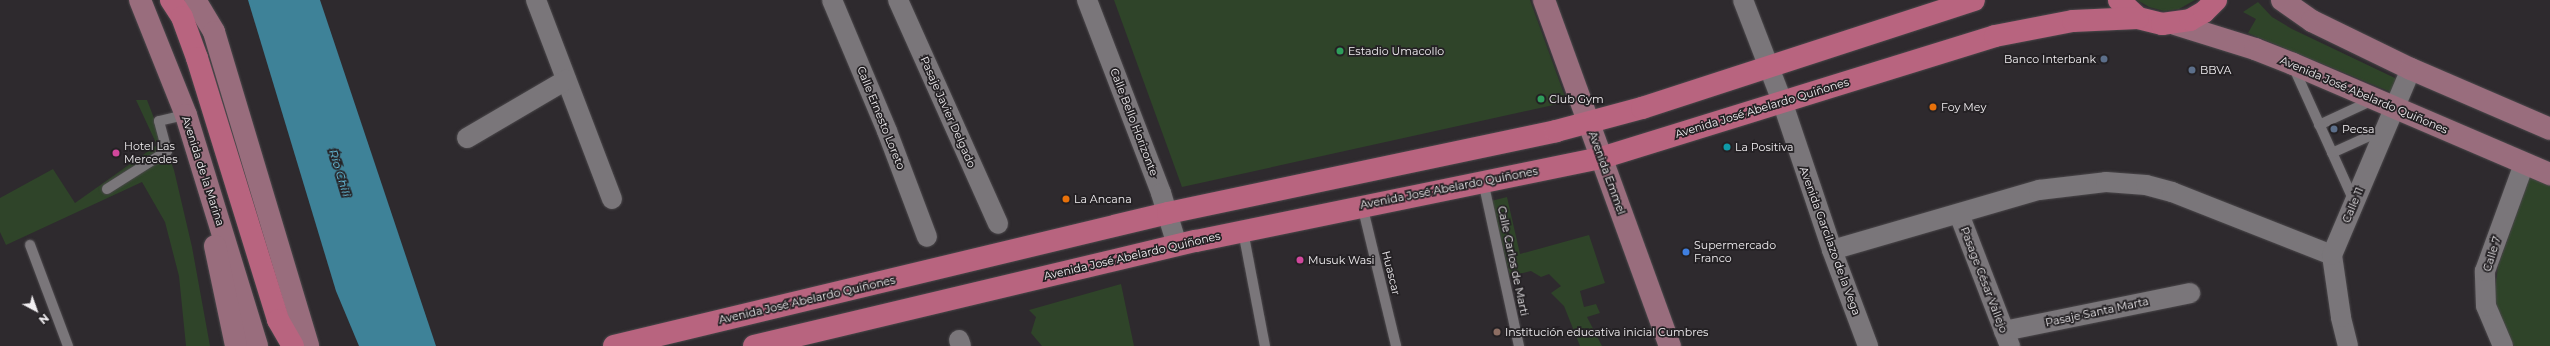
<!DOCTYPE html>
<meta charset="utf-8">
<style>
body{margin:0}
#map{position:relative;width:2550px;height:346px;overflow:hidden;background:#2e2a2e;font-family:Montserrat,sans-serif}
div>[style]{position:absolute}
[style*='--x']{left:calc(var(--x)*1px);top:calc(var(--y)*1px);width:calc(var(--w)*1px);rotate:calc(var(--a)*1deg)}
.green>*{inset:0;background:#2f4429}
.water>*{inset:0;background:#3e8298}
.roads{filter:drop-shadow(0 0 1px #4b484b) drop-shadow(0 0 1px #4b484b)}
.lane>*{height:10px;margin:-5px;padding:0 5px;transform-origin:5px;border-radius:5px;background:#7a767a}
.street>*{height:20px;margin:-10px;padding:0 10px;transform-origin:10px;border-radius:10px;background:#7a767a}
.secondary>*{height:22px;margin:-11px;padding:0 11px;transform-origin:11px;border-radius:11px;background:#996d7d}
.primary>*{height:22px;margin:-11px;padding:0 11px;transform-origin:11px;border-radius:11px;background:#b8647f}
.dots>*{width:11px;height:11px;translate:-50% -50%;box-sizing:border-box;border:2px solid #242124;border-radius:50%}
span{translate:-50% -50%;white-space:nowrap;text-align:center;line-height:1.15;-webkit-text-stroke:3.5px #242124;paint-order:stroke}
.poi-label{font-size:11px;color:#f1eef1}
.left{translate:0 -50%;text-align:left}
.right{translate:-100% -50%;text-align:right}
.street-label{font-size:11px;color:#f1eef1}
.water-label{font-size:12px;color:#73dafc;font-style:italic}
.north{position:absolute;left:16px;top:290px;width:40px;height:40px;-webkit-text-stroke:3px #242124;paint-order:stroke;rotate:139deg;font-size:11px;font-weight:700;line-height:16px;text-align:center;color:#f1eef1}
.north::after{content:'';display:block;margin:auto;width:14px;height:18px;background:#f1eef1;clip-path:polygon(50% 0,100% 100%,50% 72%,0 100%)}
</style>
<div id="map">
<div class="green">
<div style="clip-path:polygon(1114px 0,1530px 0,1567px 102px,1182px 187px)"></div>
<div style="clip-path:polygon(2137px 0,2195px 0,2179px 9px,2164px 11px,2149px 7px)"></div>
<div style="clip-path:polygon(2258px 2px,2272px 17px,2292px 29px,2397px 79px,2391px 92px,2248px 33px,2256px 19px,2243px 12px)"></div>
<div style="clip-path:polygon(136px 100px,147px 100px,174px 170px,192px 247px,210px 346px,186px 346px,179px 276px,165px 222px,142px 182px,6px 245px,0 232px,0 198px,53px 169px,75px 203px,157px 145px)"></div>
<div style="clip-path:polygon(2530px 176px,2550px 185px,2550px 346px,2514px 346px,2500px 319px,2494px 298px,2498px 266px)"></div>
<div style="clip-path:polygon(1507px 197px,1520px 254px,1589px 235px,1605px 283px,1580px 291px,1584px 307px,1596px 304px,1600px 313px,1587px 317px,1602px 346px,1580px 346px,1564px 306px,1551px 293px,1561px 286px,1549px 274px,1541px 277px,1531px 271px,1510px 276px,1491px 201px)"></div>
<div style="clip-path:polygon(1121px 284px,1134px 346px,1042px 346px,1031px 333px,1036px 317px,1029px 310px)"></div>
</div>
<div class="water">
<div style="clip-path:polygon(248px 0,320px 0,436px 346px,359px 346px,336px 291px)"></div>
</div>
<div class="roads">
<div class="lane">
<div style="--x:2293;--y:66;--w:148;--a:65.7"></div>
<div style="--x:2319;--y:125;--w:60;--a:-24.8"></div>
<div style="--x:2332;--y:153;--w:58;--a:-24.4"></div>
<div style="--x:1483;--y:181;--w:169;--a:77.7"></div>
<div style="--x:107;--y:189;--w:71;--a:-32.3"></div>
<div style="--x:167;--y:151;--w:31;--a:-105"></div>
<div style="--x:159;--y:121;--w:28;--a:-13"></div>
<div style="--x:1362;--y:205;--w:145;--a:76.4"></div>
<div style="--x:1243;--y:231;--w:117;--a:79.2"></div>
<div style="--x:30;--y:245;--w:108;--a:69.4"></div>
</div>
<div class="street">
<div style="--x:536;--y:0;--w:213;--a:69.1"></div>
<div style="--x:832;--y:0;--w:142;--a:67.2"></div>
<div style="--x:887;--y:131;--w:113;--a:69.3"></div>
<div style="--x:898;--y:0;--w:245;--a:65.9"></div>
<div style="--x:1087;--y:0;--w:207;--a:69"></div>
<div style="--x:1161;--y:193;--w:54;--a:72.9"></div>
<div style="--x:1743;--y:0;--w:108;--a:68.9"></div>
<div style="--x:1782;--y:101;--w:157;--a:71.4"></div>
<div style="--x:1832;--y:250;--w:103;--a:69.4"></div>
<div style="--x:467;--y:138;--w:115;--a:-30.4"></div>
<div style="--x:1959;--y:214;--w:142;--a:68.9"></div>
<div style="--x:1832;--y:250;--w:216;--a:-16.2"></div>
<div style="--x:2039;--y:190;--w:67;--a:-6.8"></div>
<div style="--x:2106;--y:182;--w:40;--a:4.3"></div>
<div style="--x:2146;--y:185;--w:27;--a:15"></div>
<div style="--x:2172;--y:192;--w:172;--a:21.5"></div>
<div style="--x:2004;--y:331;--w:190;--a:-11.5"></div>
<div style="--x:959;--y:340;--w:6;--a:72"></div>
<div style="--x:2348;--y:346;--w:30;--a:-104"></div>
<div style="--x:2341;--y:317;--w:63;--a:-98.3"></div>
<div style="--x:2332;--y:255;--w:202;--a:-67"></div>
<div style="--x:2503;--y:346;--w:43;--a:-113"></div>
<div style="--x:2486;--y:306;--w:35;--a:-92"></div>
<div style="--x:2485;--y:271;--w:114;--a:-70"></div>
</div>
<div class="secondary">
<div style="--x:140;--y:0;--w:124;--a:68.2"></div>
<div style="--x:186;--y:115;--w:242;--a:72.9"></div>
<div style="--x:195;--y:0;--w:37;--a:59"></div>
<div style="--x:214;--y:32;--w:328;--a:73.3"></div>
<div style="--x:1544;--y:0;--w:368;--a:70"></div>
<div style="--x:2282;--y:0;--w:37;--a:35"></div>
<div style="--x:2312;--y:21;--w:110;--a:25.9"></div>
<div style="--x:2411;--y:69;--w:151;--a:23.3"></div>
<div style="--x:2175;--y:24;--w:84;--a:17.4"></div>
<div style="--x:2255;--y:49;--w:41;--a:21.5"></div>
<div style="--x:2293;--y:64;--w:280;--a:23.2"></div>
<div style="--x:215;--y:246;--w:102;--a:78.1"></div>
</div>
<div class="primary">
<div style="--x:171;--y:0;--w:20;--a:57"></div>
<div style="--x:182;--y:17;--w:44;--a:69.9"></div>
<div style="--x:197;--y:58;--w:274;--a:72.8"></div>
<div style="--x:278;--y:320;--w:30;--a:60"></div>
<div style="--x:2119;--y:0;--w:26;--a:43"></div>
<div style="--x:2138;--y:18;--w:25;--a:14"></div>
<div style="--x:2162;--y:24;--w:28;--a:-8"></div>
<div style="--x:2190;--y:20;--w:16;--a:-30"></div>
<div style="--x:2204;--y:12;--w:17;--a:-45"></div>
<div style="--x:614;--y:346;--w:570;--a:-13.5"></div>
<div style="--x:1168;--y:213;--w:397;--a:-11.9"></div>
<div style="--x:1556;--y:131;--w:89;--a:-15"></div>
<div style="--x:1642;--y:108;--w:349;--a:-18"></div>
<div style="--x:754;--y:346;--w:454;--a:-13.4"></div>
<div style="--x:1196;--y:241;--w:413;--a:-11.6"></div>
<div style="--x:1601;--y:158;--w:412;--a:-17.2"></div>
<div style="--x:1995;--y:36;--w:79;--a:-10.9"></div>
<div style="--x:2073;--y:21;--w:65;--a:-2.6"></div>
</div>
</div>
<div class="dots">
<div style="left:1340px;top:51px;background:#2e9e5b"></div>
<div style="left:2104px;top:59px;background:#5c6f8a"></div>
<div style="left:2192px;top:70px;background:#5c6f8a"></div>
<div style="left:1541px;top:99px;background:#2e9e5b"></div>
<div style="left:1933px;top:107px;background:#e8710a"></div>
<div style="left:2334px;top:129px;background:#5c6f8a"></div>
<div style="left:1727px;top:147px;background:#0f9aa8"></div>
<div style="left:116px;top:153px;background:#d1479c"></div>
<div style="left:1066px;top:199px;background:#e8710a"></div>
<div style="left:1686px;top:252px;background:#3f7fe0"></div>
<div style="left:1300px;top:260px;background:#d1479c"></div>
<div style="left:1497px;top:332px;background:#8d6e63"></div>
</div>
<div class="poi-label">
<span class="left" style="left:1348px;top:51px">Estadio Umacollo</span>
<span class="right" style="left:2096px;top:59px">Banco Interbank</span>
<span class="left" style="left:2200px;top:70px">BBVA</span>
<span class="left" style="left:1549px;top:99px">Club Gym</span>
<span class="left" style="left:1941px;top:107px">Foy Mey</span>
<span class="left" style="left:2342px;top:129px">Pecsa</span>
<span class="left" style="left:124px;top:153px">Hotel Las<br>Mercedes</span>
<span class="left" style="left:1735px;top:147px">La Positiva</span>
<span class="left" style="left:1074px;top:199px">La Ancana</span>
<span class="left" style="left:1694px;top:252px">Supermercado<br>Franco</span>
<span class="left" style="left:1308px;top:260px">Musuk Wasi</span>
<span class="left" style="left:1505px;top:332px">Institución educativa inicial Cumbres</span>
</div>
<div class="street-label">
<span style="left:2364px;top:95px;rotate:23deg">Avenida José Abelardo Quiñones</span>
<span style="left:1762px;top:108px;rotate:-17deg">Avenida José Abelardo Quiñones</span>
<span style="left:948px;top:112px;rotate:66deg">Pasaje Javier Delgado</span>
<span style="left:881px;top:118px;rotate:68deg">Calle Ernesto Loreto</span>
<span style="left:1134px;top:122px;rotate:69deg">Calle Bello Horizonte</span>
<span style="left:203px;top:171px;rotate:72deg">Avenida de la Marina</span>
<span style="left:1607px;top:173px;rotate:70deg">Avenida Emmel</span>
<span style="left:1449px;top:188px;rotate:-11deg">Avenida José Abelardo Quiñones</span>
<span style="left:2353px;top:205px;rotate:-67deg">Calle 11</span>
<span style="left:1830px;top:241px;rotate:70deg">Avenida Garcilazo de la Vega</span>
<span style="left:2492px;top:254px;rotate:-73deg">Calle 7</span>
<span style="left:1132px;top:256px;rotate:-13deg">Avenida José Abelardo Quiñones</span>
<span style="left:1513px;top:261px;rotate:78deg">Calle Carlos de Marti</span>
<span style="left:1391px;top:273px;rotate:76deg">Huascar</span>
<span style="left:1984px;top:280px;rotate:69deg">Pasage César Vallejo</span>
<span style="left:807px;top:300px;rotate:-13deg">Avenida José Abelardo Quiñones</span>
<span style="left:2097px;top:312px;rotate:-12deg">Pasaje Santa Marta</span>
</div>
<div class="water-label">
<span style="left:340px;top:173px;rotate:73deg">Río Chili</span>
</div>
<div class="north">N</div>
</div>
